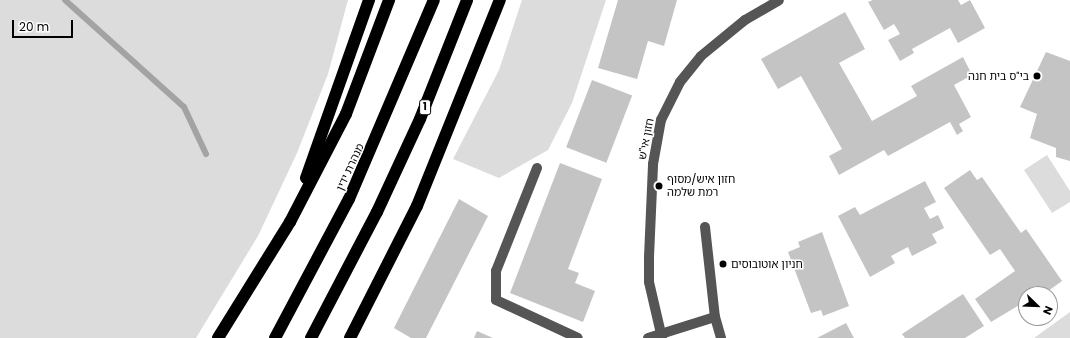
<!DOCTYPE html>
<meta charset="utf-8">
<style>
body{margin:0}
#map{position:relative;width:1070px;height:338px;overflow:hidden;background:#fff;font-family:Poppins,"Noto Sans Hebrew",sans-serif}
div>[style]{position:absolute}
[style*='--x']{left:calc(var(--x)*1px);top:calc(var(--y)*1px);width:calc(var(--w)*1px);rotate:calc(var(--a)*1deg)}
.green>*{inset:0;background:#dcdcdc}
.stream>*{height:6px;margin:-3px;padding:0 3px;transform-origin:3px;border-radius:3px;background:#a3a3a3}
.building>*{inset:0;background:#c4c4c4;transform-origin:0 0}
.minor>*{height:10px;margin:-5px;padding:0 5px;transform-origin:5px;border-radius:5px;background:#555}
.highway>*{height:12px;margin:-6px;padding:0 6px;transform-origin:6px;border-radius:6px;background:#000}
.dots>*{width:11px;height:11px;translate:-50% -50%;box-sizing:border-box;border:2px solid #fff;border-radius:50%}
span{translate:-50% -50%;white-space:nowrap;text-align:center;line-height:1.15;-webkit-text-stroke:3px #fff;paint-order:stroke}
.shield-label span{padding:1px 3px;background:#fff;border:1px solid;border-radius:3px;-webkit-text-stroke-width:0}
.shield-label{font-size:10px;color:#000;font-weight:700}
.poi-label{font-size:11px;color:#000}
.right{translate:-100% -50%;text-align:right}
.left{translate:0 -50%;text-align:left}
.street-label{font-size:11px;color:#000}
.north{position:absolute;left:1018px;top:286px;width:40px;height:40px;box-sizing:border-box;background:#fff;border:1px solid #999;border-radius:50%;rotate:113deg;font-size:11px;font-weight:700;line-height:16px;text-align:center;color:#000}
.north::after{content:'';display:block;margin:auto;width:14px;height:18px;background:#000;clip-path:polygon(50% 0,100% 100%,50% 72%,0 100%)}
.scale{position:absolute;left:12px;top:20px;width:61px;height:18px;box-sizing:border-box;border:2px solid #000;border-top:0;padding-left:5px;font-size:12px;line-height:14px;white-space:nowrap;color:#000;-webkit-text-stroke:3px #fff;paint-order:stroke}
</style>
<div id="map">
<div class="green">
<div style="clip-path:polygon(0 0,348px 0,328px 74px,297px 153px,258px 236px,196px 338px,0 338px)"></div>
<div style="clip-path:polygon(522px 0,606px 0,572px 103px,548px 150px,499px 178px,453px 159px,499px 70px)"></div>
<div style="clip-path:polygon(1047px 155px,1070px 191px,1070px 202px,1052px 213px,1024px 170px)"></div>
<div style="clip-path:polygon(1070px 312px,1070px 338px,1034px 338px)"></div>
</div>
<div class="stream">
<div style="--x:65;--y:0;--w:160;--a:42"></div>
<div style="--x:184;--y:107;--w:52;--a:64.9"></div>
</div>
<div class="building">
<div style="clip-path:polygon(618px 0,677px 0,664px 46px,648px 41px,637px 79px,598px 68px)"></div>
<div style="clip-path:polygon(873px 0,958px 0,961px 5px,970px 0,985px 28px,958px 43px,950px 28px,912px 49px,914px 53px,900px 61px,888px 40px,900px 34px,894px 24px,884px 30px,868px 2px)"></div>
<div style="clip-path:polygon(845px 12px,865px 49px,839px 63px,872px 121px,917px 96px,911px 86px,963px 57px,972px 75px,954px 85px,971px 117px,959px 124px,963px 131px,957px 135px,950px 122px,888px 156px,884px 150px,839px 175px,829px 156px,842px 149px,801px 76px,778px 89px,761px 59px)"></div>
<div style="clip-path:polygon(1046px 52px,1070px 61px,1070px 161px,1056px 157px,1056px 148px,1030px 138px,1037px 114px,1020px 107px)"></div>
<div style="left:592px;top:80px;width:43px;height:72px;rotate:21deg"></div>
<div style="clip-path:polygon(560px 163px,602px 179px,568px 269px,579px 273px,575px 283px,595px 291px,583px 322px,510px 293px)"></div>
<div style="clip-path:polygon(970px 170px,977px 180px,982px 177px,1021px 233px,1026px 229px,1062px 281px,1044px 294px,1026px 294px,1026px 301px,991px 322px,975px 299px,1015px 271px,1000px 249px,990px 255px,944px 188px)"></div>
<div style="clip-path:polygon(925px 181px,936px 202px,924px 208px,930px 219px,938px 215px,944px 228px,932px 234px,937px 243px,912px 256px,908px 247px,891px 256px,895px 263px,870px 277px,838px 216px,855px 207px,860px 215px)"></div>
<div style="clip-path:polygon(459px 199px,488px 216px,426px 338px,411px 338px,394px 328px)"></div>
<div style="clip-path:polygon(822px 232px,849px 306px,823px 316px,821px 310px,811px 313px,788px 252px,800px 247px,798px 242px)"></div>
<div style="clip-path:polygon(963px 294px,984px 326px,965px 338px,905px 338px,902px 334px)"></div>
<div style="clip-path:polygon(846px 323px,854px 338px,817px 338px)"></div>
<div style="clip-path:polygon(477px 331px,493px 338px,474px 338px)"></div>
</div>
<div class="minor">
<div style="--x:537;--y:168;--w:111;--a:111.7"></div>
<div style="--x:496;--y:271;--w:29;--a:90"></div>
<div style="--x:496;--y:300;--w:90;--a:24.9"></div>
<div style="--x:705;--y:227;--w:91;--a:83.7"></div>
<div style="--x:715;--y:317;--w:22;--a:74"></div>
<div style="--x:648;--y:338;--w:70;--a:-17.4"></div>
<div style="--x:662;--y:338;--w:57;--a:-103.1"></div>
<div style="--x:649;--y:282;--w:25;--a:-90"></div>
<div style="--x:649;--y:257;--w:93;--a:-87.5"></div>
<div style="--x:653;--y:164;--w:45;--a:-79.7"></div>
<div style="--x:661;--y:120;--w:42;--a:-63.4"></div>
<div style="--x:680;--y:82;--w:33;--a:-51"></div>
<div style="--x:701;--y:56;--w:57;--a:-39.3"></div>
<div style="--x:745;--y:20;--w:39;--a:-30"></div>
</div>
<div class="highway">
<div style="--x:306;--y:178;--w:189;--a:-70.5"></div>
<div style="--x:218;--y:338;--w:137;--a:-58.2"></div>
<div style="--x:290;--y:222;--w:122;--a:-62.6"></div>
<div style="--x:346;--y:114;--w:122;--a:-69.3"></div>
<div style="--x:275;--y:338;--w:157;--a:-62"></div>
<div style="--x:349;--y:199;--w:216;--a:-66.9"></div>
<div style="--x:311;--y:338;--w:142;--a:-62.4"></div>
<div style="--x:377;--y:212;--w:102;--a:-65.2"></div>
<div style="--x:420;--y:119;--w:128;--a:-68.4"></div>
<div style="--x:350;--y:338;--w:148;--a:-63.1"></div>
<div style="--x:417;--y:206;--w:222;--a:-68.1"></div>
</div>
<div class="dots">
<div style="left:1037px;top:76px;background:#000"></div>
<div style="left:659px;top:186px;background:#000"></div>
<div style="left:723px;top:264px;background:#000"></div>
</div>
<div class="shield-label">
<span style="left:425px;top:107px">1</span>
</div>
<div class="poi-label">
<span class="right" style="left:1029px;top:76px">בי"ס בית חנה</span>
<span class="left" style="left:667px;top:186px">חזון איש/מסוף<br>רמת שלמה</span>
<span class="left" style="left:731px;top:264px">חניון אוטובוסים</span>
</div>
<div class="street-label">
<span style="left:646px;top:139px;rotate:-79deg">חזון אי"ש</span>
<span style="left:350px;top:167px;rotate:-65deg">מנהרת ידין</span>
</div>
<div class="north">N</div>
<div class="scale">20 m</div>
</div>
